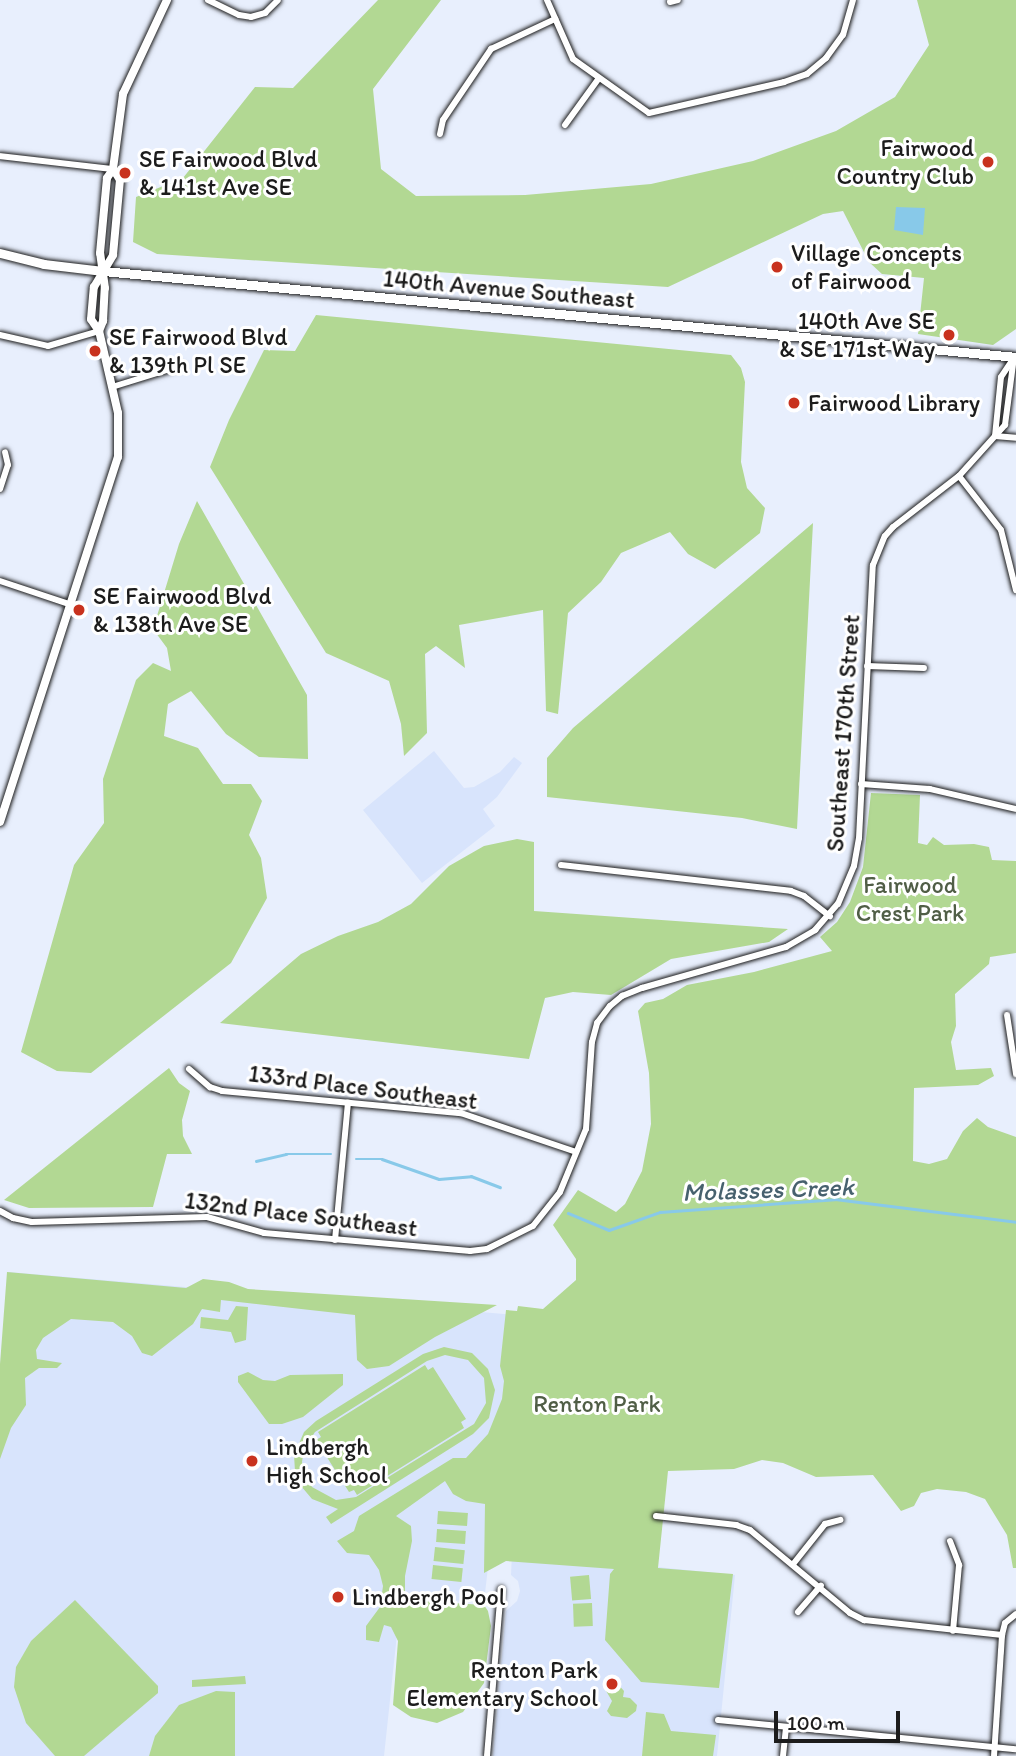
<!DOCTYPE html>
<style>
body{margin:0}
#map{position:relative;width:1016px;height:1756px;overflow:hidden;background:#e8effd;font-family:Itim,sans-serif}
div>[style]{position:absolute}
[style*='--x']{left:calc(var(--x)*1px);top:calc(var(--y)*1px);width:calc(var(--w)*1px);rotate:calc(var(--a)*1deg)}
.built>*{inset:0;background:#d8e4fc}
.green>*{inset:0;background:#b2d893;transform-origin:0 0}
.water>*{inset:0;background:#88c9e9}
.stream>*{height:2.5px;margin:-1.25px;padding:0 1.25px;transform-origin:1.25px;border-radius:1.25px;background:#88c9e9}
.roads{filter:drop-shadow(0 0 2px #1c1c1c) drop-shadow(0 0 2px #1c1c1c)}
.minor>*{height:6px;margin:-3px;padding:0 3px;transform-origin:3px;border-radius:3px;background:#fff}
.tertiary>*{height:8px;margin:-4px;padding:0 4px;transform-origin:4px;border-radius:4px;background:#fff}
.secondary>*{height:9px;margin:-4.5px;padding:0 4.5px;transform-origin:4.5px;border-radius:4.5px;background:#fff}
.dots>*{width:19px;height:19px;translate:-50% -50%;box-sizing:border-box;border:4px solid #fff;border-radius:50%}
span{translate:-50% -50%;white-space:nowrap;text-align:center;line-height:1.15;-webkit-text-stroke:6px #fff;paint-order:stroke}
.poi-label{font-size:24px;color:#1c1c1c}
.right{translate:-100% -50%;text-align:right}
.left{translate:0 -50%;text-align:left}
.street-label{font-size:24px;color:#1c1c1c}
.park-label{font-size:24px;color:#505e46}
.water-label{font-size:26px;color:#47616e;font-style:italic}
.scale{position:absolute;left:774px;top:1711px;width:126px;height:32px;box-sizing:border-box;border:4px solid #1c1c1c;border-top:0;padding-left:9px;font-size:21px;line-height:24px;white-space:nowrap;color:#1c1c1c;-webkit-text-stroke:5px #fff;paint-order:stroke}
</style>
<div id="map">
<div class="built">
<div style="clip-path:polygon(434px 751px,464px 788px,474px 787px,500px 772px,514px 757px,522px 763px,497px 797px,483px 809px,495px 826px,422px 883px,363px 810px)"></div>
<div style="clip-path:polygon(9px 1272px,517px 1315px,484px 1602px,401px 1597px,384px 1756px,0 1756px,0 1371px)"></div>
<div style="clip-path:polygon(512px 1552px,735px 1575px,717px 1756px,493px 1756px,506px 1611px,517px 1601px,520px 1591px,518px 1581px,511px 1575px)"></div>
</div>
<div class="green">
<div style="clip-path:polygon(378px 0,441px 0,373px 89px,381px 169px,416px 196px,525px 195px,651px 184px,753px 161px,836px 131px,895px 97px,929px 45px,917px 0,1016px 0,1016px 329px,993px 345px,918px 334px,924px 278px,882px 274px,869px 262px,843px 211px,823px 214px,668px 287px,157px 254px,133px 242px,136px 197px,183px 178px,255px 87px,293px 88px)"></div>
<div style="clip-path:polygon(316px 315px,731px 355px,741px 368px,745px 382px,741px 462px,747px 488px,765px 508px,760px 533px,715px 569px,688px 554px,670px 532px,621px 553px,601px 582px,568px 613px,558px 714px,546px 711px,543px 610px,459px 625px,465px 668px,436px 646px,425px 654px,427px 733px,404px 756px,401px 724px,389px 681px,326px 653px,210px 467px,229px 420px,264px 350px,295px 351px)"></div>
<div style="clip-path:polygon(197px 501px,307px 695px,308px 759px,259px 757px,226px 734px,191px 691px,168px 704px,164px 736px,198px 748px,223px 784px,251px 784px,262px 801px,249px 835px,261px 858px,267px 898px,231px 963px,91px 1073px,57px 1071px,21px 1052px,74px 865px,104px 823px,103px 779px,136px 680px,153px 663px,171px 671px,167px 648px,153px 629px,179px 544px)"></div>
<div style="clip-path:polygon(813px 523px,797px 829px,742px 818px,547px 797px,547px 758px,573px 728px)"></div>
<div style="clip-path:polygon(871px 793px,920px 795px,918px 843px,927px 845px,933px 837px,944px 845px,974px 844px,989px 847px,992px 860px,1016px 861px,1016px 953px,990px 957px,989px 964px,955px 994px,956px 1026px,951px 1042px,956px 1070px,991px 1068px,994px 1076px,978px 1085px,914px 1088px,913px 1161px,929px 1164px,947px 1159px,963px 1131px,977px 1118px,988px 1127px,1016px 1137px,1016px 1568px,1013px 1568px,1007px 1535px,985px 1499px,966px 1492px,937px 1489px,921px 1493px,914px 1506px,901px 1511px,873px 1475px,816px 1477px,783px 1463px,762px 1460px,734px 1469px,668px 1471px,658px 1568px,733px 1574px,719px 1688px,641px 1682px,605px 1640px,610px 1574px,614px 1569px,506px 1561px,484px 1573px,485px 1504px,466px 1501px,453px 1494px,445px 1481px,396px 1516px,411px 1526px,412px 1541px,405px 1576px,405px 1600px,484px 1605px,488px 1611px,491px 1626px,484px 1683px,463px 1712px,437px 1723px,411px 1717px,393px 1705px,398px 1641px,391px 1627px,384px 1625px,379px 1642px,366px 1640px,366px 1626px,380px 1607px,383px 1586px,379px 1570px,369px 1555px,347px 1553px,337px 1541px,354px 1531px,359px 1516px,453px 1458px,466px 1458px,488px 1434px,502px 1399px,504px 1381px,500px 1366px,506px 1310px,517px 1311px,518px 1306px,543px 1309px,576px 1280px,576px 1259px,553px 1225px,578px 1190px,616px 1212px,625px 1204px,642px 1171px,651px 1124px,649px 1073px,638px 1011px,645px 1003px,663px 999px,687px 985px,754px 972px,832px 951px,820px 937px,837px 922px,850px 902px,863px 867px)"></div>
<div style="clip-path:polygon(517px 839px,534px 842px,534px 911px,788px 929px,769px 942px,671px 959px,611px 995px,573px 992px,545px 998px,529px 1059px,220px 1023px,301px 954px,338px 936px,378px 922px,411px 904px,449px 866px,484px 846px)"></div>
<div style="clip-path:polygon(169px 1068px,179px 1083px,190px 1091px,182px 1120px,183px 1136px,192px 1154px,167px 1154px,153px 1207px,29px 1208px,4px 1200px)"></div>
<div style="clip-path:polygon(7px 1272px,186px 1288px,203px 1279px,229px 1282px,248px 1289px,497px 1305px,435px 1337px,389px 1366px,367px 1369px,357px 1360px,355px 1315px,221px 1300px,220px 1312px,202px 1309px,193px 1324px,152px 1356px,142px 1353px,132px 1336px,113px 1322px,71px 1319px,43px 1338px,36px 1350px,37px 1359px,62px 1363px,57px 1368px,39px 1368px,25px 1378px,26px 1405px,11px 1428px,0 1459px,0 1364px)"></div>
<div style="clip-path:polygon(236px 1306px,248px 1307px,246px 1340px,235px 1343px,231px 1332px,200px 1328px,201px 1317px,228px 1320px)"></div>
<div style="clip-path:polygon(evenodd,444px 1347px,472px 1353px,488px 1369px,495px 1390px,489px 1418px,473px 1434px,331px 1524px,326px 1517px,338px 1509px,312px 1499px,301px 1486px,295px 1471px,294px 1455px,304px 1432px,316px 1421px,423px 1354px,444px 1347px,445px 1355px,468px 1360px,484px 1378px,486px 1403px,474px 1424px,356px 1497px,336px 1500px,312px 1487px,305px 1476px,302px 1462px,304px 1449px,315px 1432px,427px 1361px,445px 1355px)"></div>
<div style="clip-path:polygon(425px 1365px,428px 1370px,433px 1367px,466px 1419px,461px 1422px,464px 1428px,357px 1495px,354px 1490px,349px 1492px,316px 1440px,321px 1437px,318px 1432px)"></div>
<div style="clip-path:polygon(248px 1372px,263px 1380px,275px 1381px,290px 1375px,343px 1374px,343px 1385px,303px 1417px,282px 1424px,269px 1424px,238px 1382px,238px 1376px)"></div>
<div style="left:438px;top:1511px;width:30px;height:13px;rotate:4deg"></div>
<div style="left:437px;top:1529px;width:29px;height:13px;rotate:4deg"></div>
<div style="left:435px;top:1547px;width:30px;height:14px;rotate:6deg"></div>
<div style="left:433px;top:1565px;width:30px;height:14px;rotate:6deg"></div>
<div style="left:589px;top:1575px;width:24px;height:19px;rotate:85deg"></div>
<div style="clip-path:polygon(75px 1600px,158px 1686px,158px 1693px,84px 1756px,55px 1756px,26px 1723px,14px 1687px,16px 1667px,31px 1641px)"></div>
<div style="left:592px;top:1603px;width:23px;height:19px;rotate:88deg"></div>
<div style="clip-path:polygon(245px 1676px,246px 1684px,192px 1687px,192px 1680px)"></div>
<div style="clip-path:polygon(612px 1683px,617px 1683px,624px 1691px,623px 1697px,630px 1698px,637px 1705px,636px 1711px,627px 1718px,611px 1716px,607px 1711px,612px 1701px,605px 1689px)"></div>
<div style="clip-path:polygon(216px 1691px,235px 1692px,235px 1756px,149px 1756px,155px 1736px,179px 1705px)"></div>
<div style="clip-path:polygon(646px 1712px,664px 1714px,671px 1731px,716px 1735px,713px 1756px,642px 1756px)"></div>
</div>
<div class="water">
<div style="clip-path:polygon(896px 207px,925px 208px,923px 235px,894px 230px)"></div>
</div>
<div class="stream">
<div style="--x:356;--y:1159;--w:26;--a:0"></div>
<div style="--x:382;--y:1159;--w:60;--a:19.3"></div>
<div style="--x:439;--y:1179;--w:32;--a:-5"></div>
<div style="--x:471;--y:1176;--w:31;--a:21"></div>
<div style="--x:256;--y:1161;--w:31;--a:-13"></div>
<div style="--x:286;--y:1154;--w:45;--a:0"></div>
<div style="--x:568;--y:1213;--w:44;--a:22.5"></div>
<div style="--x:609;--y:1230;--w:54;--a:-19.4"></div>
<div style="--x:660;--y:1212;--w:175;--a:-4.2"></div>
<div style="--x:835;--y:1199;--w:182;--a:7.2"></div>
</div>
<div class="roads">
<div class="minor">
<div style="--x:208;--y:0;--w:34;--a:26"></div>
<div style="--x:239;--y:15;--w:12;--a:9"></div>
<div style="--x:251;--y:17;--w:15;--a:-16"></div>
<div style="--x:265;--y:13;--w:18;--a:-45"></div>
<div style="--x:547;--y:0;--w:64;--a:66.2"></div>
<div style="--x:573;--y:59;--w:93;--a:35.4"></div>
<div style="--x:649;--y:113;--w:139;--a:-12.9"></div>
<div style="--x:784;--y:82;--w:24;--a:-19"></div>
<div style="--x:807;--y:74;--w:25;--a:-40"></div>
<div style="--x:826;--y:58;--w:29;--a:-54"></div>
<div style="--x:843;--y:35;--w:36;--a:-74"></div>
<div style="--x:670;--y:2;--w:8;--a:-14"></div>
<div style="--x:565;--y:125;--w:58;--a:-54.1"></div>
<div style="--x:440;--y:134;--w:14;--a:-78"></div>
<div style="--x:443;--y:120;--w:86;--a:-55.9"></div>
<div style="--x:491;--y:49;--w:71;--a:-25.1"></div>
<div style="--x:0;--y:156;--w:114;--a:6.6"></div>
<div style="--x:0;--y:335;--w:49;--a:12.9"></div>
<div style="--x:48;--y:346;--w:53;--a:-16.4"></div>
<div style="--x:112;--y:387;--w:71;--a:-17.2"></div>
<div style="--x:995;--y:436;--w:59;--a:-84.2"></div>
<div style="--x:1001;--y:377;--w:23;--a:-56"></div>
<div style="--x:995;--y:436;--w:21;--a:5"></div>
<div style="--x:959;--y:476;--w:68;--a:52.1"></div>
<div style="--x:1001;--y:530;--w:62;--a:76"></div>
<div style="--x:0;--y:489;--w:25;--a:-72"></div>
<div style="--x:8;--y:465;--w:13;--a:-103"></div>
<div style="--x:0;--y:581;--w:73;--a:18.4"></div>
<div style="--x:867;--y:666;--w:57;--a:2"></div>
<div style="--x:861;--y:784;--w:69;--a:4.1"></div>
<div style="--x:930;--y:789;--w:88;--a:13.1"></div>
<div style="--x:561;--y:865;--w:231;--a:6.4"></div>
<div style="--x:791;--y:891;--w:14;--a:21"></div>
<div style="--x:804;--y:896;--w:33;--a:38"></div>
<div style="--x:1007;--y:1015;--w:60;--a:81.3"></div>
<div style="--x:189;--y:1069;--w:28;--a:41"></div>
<div style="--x:210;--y:1087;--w:13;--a:18"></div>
<div style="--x:222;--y:1091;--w:240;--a:5.3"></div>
<div style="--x:461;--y:1113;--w:121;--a:18.7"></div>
<div style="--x:0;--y:1211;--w:15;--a:28"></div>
<div style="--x:13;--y:1218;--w:19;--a:12"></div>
<div style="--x:32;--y:1222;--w:175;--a:-1.6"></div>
<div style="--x:207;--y:1217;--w:59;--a:15.7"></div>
<div style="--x:264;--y:1233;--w:207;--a:5"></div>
<div style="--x:470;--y:1251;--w:17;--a:-7"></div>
<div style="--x:487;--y:1249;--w:51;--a:-26.6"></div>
<div style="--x:533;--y:1226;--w:43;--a:-51.5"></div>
<div style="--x:560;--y:1192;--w:68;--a:-67.6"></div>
<div style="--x:586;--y:1129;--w:87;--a:-86.1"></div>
<div style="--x:592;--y:1042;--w:20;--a:-75"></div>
<div style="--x:597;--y:1023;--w:21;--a:-53"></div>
<div style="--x:610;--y:1006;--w:16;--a:-40"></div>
<div style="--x:622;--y:996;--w:22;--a:-22"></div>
<div style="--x:642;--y:988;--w:150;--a:-15.9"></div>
<div style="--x:786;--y:947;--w:34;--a:-30"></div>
<div style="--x:815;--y:930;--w:35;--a:-49"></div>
<div style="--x:838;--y:904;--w:41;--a:-67.2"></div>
<div style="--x:854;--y:866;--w:28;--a:-80"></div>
<div style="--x:859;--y:838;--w:273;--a:-87.1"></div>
<div style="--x:873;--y:565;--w:31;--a:-68"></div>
<div style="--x:885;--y:536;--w:12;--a:-48"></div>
<div style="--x:893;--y:527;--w:83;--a:-37.7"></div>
<div style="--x:959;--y:476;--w:69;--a:-48"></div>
<div style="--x:1005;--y:425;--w:69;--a:-82.5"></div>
<div style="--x:335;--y:1240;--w:138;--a:-84.6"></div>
<div style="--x:656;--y:1516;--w:81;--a:6.4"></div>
<div style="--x:736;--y:1525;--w:15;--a:20"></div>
<div style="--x:750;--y:1530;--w:130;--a:39.7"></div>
<div style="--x:850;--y:1613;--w:16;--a:27"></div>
<div style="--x:864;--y:1620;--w:139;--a:6.2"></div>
<div style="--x:1002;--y:1635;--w:12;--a:-76"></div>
<div style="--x:1005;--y:1623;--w:14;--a:-39"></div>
<div style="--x:950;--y:1541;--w:26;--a:69"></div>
<div style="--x:959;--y:1565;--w:66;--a:95.2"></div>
<div style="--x:794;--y:1563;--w:50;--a:-51.5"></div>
<div style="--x:825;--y:1524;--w:16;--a:-15"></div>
<div style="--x:798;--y:1612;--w:35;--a:-49"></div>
<div style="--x:718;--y:1720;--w:299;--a:5.6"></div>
<div style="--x:487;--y:1756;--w:167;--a:-85.2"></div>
<div style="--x:783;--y:1756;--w:29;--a:-84"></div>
<div style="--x:994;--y:1756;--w:121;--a:-86.2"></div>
</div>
<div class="tertiary">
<div style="--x:99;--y:331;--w:11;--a:-68"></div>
<div style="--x:103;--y:321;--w:33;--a:-87"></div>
<div style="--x:105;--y:288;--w:35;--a:-98"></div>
<div style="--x:100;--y:253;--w:75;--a:-84.7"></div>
<div style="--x:107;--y:178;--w:11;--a:-56"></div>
<div style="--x:113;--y:169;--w:76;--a:-82.4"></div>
<div style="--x:123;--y:94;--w:104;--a:-64.9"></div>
<div style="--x:0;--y:822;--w:384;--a:-72.1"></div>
<div style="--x:118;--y:457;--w:44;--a:-90"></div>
<div style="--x:118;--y:413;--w:84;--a:-103"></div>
<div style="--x:99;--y:331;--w:14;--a:-124"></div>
<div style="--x:91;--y:319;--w:32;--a:-85"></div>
<div style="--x:94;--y:287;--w:37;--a:-59"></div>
<div style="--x:113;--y:255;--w:75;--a:-84.7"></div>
<div style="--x:120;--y:180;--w:13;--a:-122"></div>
</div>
<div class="secondary">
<div style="--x:0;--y:253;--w:45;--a:14"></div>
<div style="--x:44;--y:264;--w:59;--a:6.8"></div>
<div style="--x:103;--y:271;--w:917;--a:5.38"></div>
</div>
</div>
<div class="dots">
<div style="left:988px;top:162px;background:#c8321e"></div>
<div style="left:125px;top:173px;background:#c8321e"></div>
<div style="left:777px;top:267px;background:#c8321e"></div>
<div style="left:949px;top:335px;background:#c8321e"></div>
<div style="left:95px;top:351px;background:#c8321e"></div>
<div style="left:794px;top:403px;background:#c8321e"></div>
<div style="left:79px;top:610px;background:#c8321e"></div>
<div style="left:252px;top:1461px;background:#c8321e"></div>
<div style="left:338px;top:1597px;background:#c8321e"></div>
<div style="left:612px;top:1684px;background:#c8321e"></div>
</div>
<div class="poi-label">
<span class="right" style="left:974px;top:162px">Fairwood<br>Country Club</span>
<span class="left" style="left:139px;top:173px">SE Fairwood Blvd<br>&amp; 141st Ave SE</span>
<span class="left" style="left:791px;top:267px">Village Concepts<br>of Fairwood</span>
<span class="right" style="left:935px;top:335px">140th Ave SE<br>&amp; SE 171st Way</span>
<span class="left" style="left:109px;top:351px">SE Fairwood Blvd<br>&amp; 139th Pl SE</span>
<span class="left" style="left:808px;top:403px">Fairwood Library</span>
<span class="left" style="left:93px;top:610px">SE Fairwood Blvd<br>&amp; 138th Ave SE</span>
<span class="left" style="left:266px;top:1461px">Lindbergh<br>High School</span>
<span class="left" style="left:352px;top:1597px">Lindbergh Pool</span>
<span class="right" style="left:598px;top:1684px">Renton Park<br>Elementary School</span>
</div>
<div class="street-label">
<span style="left:509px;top:289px;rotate:5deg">140th Avenue Southeast</span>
<span style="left:843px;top:733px;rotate:-86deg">Southeast 170th Street</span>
<span style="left:363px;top:1087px;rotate:7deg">133rd Place Southeast</span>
<span style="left:301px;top:1214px;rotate:7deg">132nd Place Southeast</span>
</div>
<div class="park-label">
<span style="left:910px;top:899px">Fairwood<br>Crest Park</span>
<span style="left:597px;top:1404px">Renton Park</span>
</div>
<div class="water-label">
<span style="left:768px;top:1190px;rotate:-2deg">Molasses Creek</span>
</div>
<div class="scale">100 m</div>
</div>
